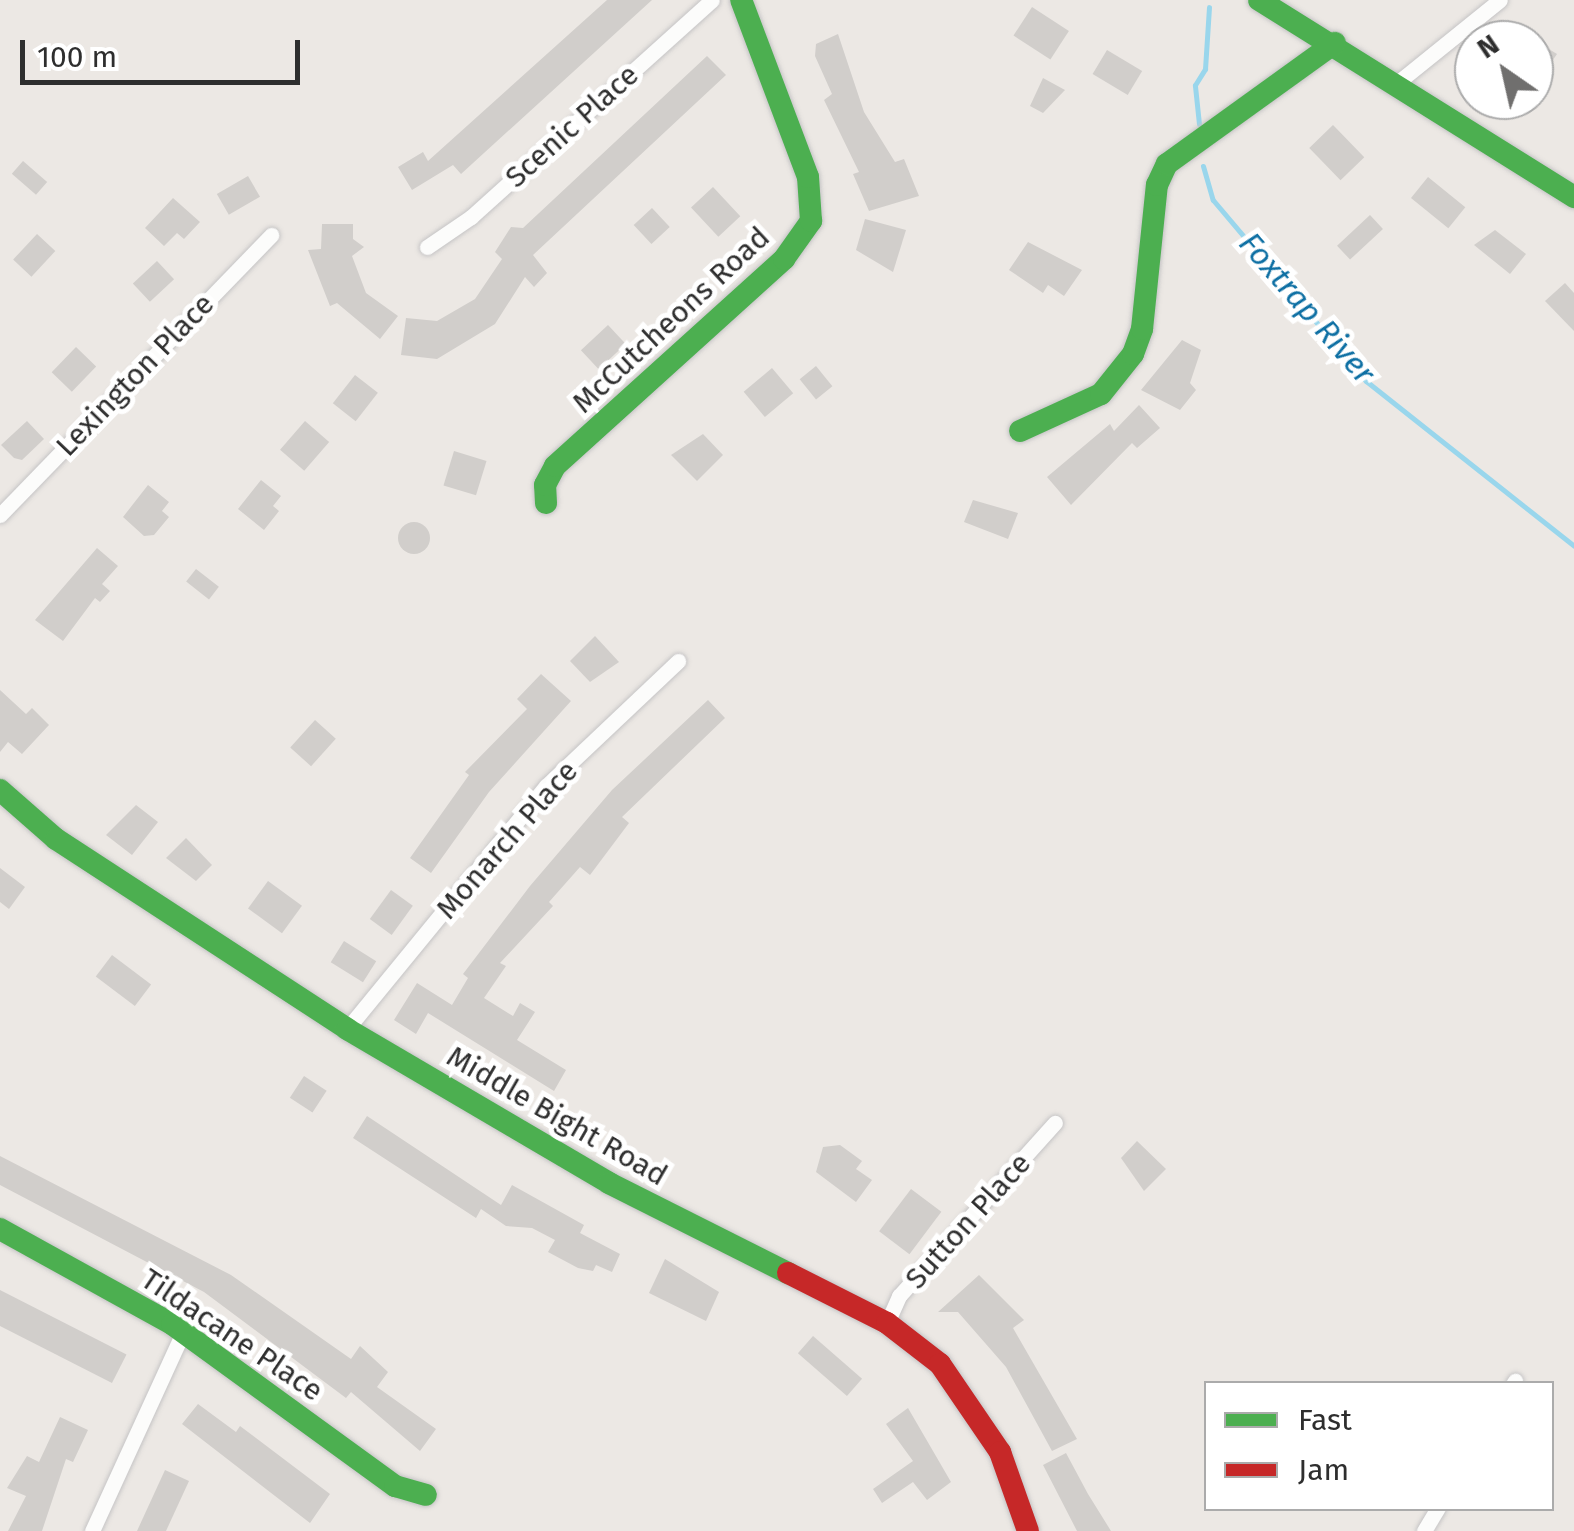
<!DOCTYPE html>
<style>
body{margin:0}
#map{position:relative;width:1574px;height:1531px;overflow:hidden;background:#ece8e4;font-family:"Fira Sans",sans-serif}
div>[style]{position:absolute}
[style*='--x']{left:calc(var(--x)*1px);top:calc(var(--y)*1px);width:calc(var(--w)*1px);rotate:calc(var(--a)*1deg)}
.stream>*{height:5px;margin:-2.5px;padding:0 2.5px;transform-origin:2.5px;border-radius:2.5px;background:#99d6ec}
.building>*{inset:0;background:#d1cecb;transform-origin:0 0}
.round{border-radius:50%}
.roads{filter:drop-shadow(0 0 2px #c5c4c5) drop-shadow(0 0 2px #c5c4c5)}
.street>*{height:15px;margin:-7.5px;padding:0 7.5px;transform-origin:7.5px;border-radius:7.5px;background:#fcfcfb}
.fast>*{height:22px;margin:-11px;padding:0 11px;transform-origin:11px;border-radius:11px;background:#4caf50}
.jam>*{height:22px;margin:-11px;padding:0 11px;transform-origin:11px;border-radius:11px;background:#c62828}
span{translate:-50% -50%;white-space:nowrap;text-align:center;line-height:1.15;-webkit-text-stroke:10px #fff;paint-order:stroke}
.street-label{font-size:30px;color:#2e2e2e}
.water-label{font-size:32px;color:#0d6fa3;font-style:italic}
.legend{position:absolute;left:1204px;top:1381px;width:350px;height:130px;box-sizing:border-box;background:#fff;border:2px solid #ababab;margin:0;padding:12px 18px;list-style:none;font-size:30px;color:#2e2e2e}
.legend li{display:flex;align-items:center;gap:20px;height:50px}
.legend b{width:50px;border:2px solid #ababab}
.north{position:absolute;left:1454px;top:20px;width:100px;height:100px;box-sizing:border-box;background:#fff;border:2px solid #ababab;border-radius:50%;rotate:326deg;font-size:28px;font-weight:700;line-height:40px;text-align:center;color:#2e2e2e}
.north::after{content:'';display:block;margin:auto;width:35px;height:45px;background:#706f6e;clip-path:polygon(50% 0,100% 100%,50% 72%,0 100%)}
.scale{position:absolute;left:20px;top:40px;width:280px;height:45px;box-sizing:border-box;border:5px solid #2e2e2e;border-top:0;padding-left:12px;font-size:30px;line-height:35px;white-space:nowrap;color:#2e2e2e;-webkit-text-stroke:8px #fff;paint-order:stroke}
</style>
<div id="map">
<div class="stream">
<div style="--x:1199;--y:124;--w:39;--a:-96"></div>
<div style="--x:1195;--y:85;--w:19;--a:-58"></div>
<div style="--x:1205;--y:69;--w:62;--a:-86.3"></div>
<div style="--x:1203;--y:166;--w:35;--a:74"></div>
<div style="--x:1213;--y:200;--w:237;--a:49.8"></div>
<div style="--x:1366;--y:381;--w:265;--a:38.4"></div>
</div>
<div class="building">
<div style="clip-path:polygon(607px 0,652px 0,461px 174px,453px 165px,412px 190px,398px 167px,423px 152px,428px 161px)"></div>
<div style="left:1032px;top:7px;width:44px;height:34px;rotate:33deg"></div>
<div style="clip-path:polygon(838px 34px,864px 112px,895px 162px,904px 159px,919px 196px,869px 211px,853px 174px,859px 172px,824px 100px,832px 94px,815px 56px,816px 44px)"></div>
<div style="clip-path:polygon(1534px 40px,1557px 54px,1534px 87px)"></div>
<div style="left:1107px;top:50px;width:41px;height:28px;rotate:31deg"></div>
<div style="clip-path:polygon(707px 56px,726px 75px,533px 255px,547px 273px,534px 287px,525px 277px,495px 324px,437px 359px,401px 355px,406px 318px,437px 321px,475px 299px,502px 259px,495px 252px,511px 227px,523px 228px)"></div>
<div style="clip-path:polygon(1043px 78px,1065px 90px,1043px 113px,1030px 106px)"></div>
<div style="left:1333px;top:125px;width:45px;height:33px;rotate:46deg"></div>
<div style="left:23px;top:161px;width:32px;height:17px;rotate:41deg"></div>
<div style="left:248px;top:176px;width:24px;height:36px;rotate:60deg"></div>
<div style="left:1428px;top:177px;width:48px;height:27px;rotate:39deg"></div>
<div style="left:713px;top:187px;width:40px;height:30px;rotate:47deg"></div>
<div style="clip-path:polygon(173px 198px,200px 222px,184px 239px,177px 233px,164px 246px,145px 228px)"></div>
<div style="left:652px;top:208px;width:26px;height:25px;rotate:47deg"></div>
<div style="left:1370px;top:215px;width:19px;height:45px;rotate:47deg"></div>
<div style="clip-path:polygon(865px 219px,906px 230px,893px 272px,856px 250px)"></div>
<div style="clip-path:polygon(322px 224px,353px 224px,353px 239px,364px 247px,352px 256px,366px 293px,398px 316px,380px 339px,337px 303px,330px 306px,308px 250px,321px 249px)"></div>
<div style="clip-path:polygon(1495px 230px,1526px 254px,1510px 274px,1474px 245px)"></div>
<div style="left:37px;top:234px;width:25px;height:35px;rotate:43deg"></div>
<div style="clip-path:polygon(1028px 242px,1082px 270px,1064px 296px,1048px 285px,1043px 293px,1009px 270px)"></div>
<div style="left:157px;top:261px;width:25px;height:33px;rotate:47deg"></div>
<div style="clip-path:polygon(1565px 283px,1574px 293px,1574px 331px,1545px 301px)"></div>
<div style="left:608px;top:325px;width:26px;height:37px;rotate:47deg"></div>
<div style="clip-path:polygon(1182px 340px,1201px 350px,1190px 383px,1196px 390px,1180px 410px,1141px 390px)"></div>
<div style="left:76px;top:347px;width:28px;height:35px;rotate:44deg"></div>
<div style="left:816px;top:366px;width:26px;height:21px;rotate:51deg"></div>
<div style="left:772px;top:368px;width:33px;height:37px;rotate:50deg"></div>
<div style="left:355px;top:375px;width:29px;height:36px;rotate:38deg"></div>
<div style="clip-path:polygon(1139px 405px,1160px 428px,1137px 448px,1132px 443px,1071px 505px,1047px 477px,1110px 424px,1114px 431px)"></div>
<div style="clip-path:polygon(27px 421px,44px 439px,22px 460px,14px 458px,1px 445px)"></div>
<div style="left:305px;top:421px;width:32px;height:38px;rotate:41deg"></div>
<div style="clip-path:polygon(703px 434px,723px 455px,697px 481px,671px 455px)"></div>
<div style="left:454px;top:451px;width:34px;height:36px;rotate:17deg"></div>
<div style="clip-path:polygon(261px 480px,281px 496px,273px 506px,279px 511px,264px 530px,238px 509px)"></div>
<div style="clip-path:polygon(148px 485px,169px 502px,162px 511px,169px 517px,154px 535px,144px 536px,123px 517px)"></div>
<div style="clip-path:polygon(973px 500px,1018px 513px,1008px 539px,964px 522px)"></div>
<div class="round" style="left:398px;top:522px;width:32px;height:32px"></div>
<div style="clip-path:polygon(97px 548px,118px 566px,102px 584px,110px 591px,100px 602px,95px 598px,63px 641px,35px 620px)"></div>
<div style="left:196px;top:569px;width:29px;height:16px;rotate:38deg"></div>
<div style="clip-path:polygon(595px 636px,619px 662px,590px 682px,570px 661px)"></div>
<div style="clip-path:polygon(541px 674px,571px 701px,489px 792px,431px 873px,410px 858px,469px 775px,465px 772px,527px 709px,517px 699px)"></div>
<div style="clip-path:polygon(0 690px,26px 714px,32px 708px,49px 725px,22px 754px,8px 742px,0 752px)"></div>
<div style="clip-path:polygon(708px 700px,725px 718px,622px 817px,629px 823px,590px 875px,580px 867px,549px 902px,553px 906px,500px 963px,506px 966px,484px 998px,513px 1016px,520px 1003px,535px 1012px,517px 1040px,566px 1070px,554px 1091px,428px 1013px,416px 1034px,394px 1020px,417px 983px,452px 1005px,468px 978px,463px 974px,530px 886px,612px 790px)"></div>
<div style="left:315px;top:720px;width:28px;height:37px;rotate:42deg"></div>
<div style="clip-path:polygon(136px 805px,158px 822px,132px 855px,106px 835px)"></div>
<div style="clip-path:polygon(186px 838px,212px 865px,196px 881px,166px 858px)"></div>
<div style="clip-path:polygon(0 868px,25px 887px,9px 909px,0 902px)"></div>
<div style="left:268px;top:881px;width:42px;height:34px;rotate:36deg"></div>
<div style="left:391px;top:890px;width:27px;height:36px;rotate:36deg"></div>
<div style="left:344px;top:941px;width:38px;height:25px;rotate:32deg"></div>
<div style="left:112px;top:955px;width:49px;height:27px;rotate:37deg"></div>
<div style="left:304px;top:1076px;width:27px;height:26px;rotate:33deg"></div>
<div style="clip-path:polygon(367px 1116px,501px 1205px,512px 1185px,584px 1225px,580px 1233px,620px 1254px,612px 1272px,596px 1265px,593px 1271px,578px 1268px,548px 1252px,555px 1240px,532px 1228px,506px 1226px,481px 1209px,476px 1218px,353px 1138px)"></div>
<div style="clip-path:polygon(1137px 1141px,1166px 1169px,1144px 1191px,1121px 1158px)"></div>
<div style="clip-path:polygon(840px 1145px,862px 1161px,856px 1169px,872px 1180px,856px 1202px,816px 1172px,823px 1147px)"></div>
<div style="clip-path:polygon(0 1156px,231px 1275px,351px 1359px,360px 1346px,388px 1372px,377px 1387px,436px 1429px,420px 1451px,351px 1392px,346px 1398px,204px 1292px,0 1185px)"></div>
<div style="left:911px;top:1189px;width:38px;height:53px;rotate:37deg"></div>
<div style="clip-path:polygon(665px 1259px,719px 1292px,706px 1321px,649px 1293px)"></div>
<div style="clip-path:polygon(979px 1275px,1024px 1320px,1013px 1328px,1077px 1439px,1052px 1451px,1006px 1367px,958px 1312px,938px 1312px)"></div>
<div style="left:0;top:1290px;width:142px;height:32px;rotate:27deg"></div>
<div style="left:813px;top:1336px;width:65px;height:23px;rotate:41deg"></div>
<div style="clip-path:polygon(198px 1404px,236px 1432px,240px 1426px,330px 1494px,310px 1523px,182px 1424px)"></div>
<div style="clip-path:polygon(908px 1408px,951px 1482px,927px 1500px,913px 1482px,882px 1503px,873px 1489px,913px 1461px,886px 1424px)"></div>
<div style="clip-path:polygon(60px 1417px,88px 1430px,73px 1462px,66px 1459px,42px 1531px,8px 1531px,26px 1496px,7px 1488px,27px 1456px,39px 1462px)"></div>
<div style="clip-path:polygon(1066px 1453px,1088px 1494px,1111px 1531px,1077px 1531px,1043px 1465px)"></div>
<div style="clip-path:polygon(165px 1470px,189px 1481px,166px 1531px,137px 1531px)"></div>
</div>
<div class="roads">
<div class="street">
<div style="--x:1397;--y:83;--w:132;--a:-38.9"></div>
<div style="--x:427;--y:247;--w:53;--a:-34.3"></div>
<div style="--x:471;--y:217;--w:324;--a:-42"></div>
<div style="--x:0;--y:515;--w:390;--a:-45.9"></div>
<div style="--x:347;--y:1029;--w:314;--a:-50.7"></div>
<div style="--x:546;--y:786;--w:182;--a:-43.4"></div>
<div style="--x:887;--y:1323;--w:30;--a:-66"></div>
<div style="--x:899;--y:1296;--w:233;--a:-48"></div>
<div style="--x:1513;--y:1384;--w:4;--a:-56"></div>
<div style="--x:92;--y:1531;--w:219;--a:-65.4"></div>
<div style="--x:1424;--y:1531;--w:27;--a:-59"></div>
</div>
<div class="fast">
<div style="--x:1259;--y:0;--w:372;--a:32"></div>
<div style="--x:1020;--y:431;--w:89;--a:-24.6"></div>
<div style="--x:1101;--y:394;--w:51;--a:-51.3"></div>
<div style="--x:1133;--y:354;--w:27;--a:-70"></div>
<div style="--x:1142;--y:329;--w:145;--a:-84.1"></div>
<div style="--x:1157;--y:185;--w:23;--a:-65"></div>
<div style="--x:1167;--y:164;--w:207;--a:-35.8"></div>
<div style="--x:546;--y:503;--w:18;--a:-93"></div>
<div style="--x:545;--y:485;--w:21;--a:-62"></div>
<div style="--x:555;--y:466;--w:309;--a:-42.1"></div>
<div style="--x:784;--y:259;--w:47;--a:-54.6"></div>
<div style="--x:811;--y:221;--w:44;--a:-93.9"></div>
<div style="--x:808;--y:177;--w:189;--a:-110.7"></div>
<div style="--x:0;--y:790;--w:74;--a:41.2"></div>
<div style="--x:56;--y:839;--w:348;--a:33.1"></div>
<div style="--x:347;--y:1029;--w:304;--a:30.4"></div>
<div style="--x:609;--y:1183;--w:200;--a:26.7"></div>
<div style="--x:0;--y:1229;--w:196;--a:28.9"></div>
<div style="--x:172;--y:1324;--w:276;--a:36"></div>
<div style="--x:395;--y:1486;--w:32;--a:16"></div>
</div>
<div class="jam">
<div style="--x:788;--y:1273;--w:111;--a:26.8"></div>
<div style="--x:887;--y:1323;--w:67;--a:37.7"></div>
<div style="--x:940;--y:1364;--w:107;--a:55.7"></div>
<div style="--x:1000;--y:1452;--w:84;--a:70.5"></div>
</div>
</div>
<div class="street-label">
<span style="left:572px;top:126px;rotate:-42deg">Scenic Place</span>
<span style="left:671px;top:320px;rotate:-43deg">McCutcheons Road</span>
<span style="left:135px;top:375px;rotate:-46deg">Lexington Place</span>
<span style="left:507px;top:840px;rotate:-49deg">Monarch Place</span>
<span style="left:557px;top:1116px;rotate:30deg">Middle Bight Road</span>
<span style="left:968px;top:1221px;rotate:-48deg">Sutton Place</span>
<span style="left:232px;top:1335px;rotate:34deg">Tildacane Place</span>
</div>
<div class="water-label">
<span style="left:1307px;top:308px;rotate:49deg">Foxtrap River</span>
</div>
<ul class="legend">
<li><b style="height:12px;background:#4caf50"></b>Fast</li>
<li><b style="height:12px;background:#c62828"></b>Jam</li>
</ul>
<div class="north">N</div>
<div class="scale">100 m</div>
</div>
